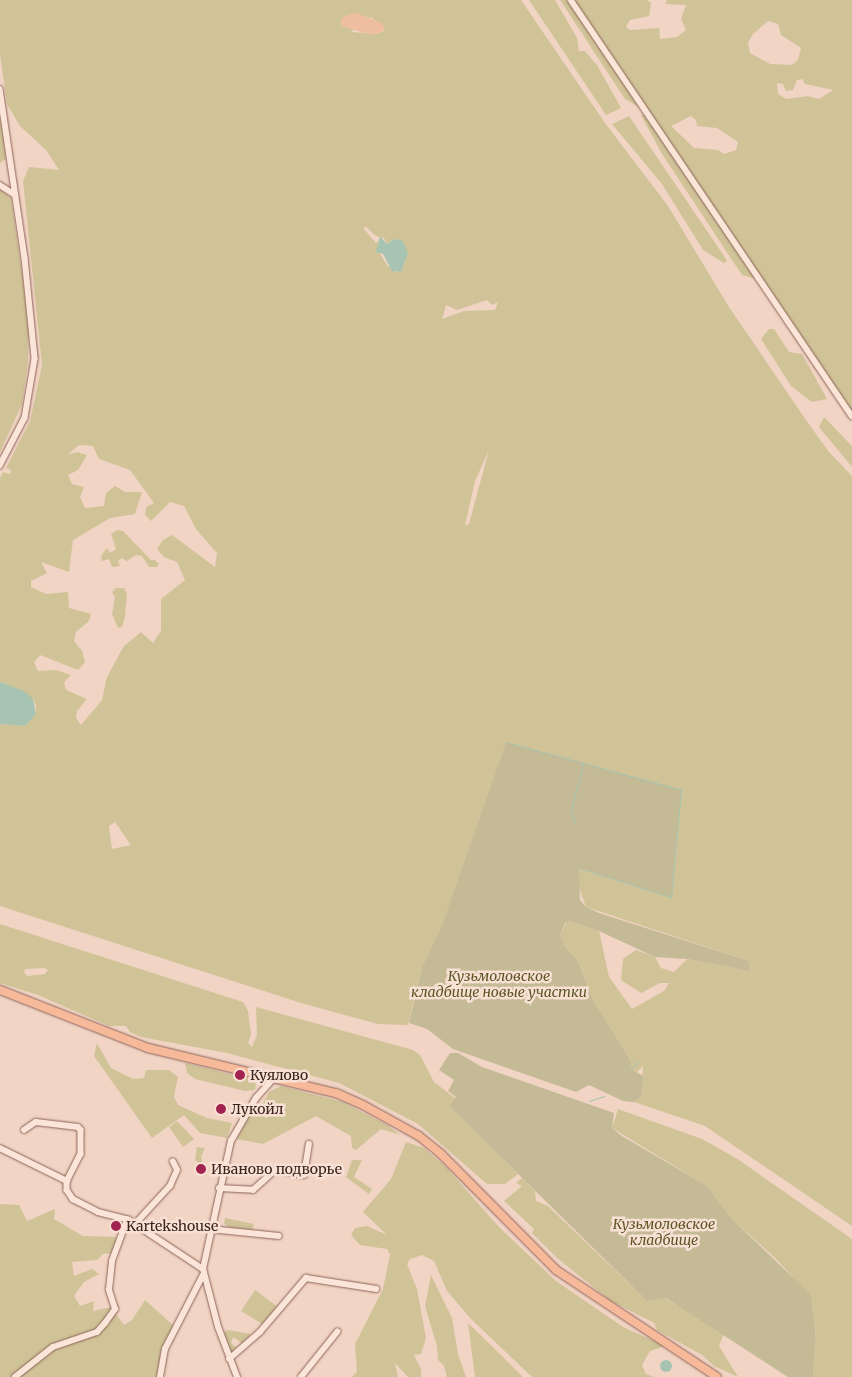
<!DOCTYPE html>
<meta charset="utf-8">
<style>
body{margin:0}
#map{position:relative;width:852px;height:1377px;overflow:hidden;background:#f1d4c4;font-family:Merriweather,serif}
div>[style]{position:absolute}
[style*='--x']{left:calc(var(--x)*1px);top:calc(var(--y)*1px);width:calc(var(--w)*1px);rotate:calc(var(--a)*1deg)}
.green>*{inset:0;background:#d0c397}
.sand>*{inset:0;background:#efbea0}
.cemetery>*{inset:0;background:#c5ba96}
.water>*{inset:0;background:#a6c4b1}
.round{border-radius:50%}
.stream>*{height:1px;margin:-0.5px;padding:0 0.5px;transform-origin:0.5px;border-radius:0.5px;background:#a6c4b1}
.roads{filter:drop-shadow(0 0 1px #8d6359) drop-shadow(0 0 1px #8d6359)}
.minor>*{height:5.5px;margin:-2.75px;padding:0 2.75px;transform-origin:2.75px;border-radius:2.75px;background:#fbe5d8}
.major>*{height:8px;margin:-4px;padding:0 4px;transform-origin:4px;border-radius:4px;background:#f6ba9a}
.dots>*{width:14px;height:14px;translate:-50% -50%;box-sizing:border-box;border:2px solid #f8e1d4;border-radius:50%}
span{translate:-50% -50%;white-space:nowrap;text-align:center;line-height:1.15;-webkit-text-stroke:5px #f8e1d4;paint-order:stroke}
.park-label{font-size:14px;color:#5a5523;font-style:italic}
.poi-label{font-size:14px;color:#3c221e}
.left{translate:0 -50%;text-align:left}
</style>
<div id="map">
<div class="green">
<div style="clip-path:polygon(evenodd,0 0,521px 0,605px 123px,668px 206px,729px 307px,806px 420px,829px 452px,852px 476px,852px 1226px,705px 1126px,634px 1102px,641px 1097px,643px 1066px,637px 1072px,631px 1069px,631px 1061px,593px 1000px,578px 961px,565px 947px,560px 935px,566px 923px,570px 921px,599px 931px,609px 977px,632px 1009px,664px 991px,669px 983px,660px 983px,641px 993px,621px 980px,623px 959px,636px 950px,655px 957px,661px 968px,674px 972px,687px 959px,750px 971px,749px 961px,586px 907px,578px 885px,579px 868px,506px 742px,441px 929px,422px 967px,408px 1025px,378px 1024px,301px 1003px,0 906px,0 724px,25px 726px,36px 714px,36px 706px,33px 699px,0 682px,0 478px,3px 472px,10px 474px,11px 470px,6px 468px,30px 421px,42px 365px,23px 181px,29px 167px,59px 170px,46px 150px,20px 126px,7px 104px,0 55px,0 0,371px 17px,384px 31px,376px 34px,351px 32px,371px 17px,0 0,366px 227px,376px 236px,384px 238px,387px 244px,394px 239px,403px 245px,405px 263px,397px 273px,387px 265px,379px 252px,378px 241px,376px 243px,363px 228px,366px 227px,0 0,487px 300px,492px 305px,498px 302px,495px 310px,464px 311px,442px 319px,446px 305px,457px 310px,487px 300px,0 0,79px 445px,93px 446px,99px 459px,130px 470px,154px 503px,146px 507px,145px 515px,151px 521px,170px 502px,184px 506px,196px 529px,217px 553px,215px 567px,172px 535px,163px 540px,157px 549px,164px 557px,177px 562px,185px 580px,161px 599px,161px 631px,153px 643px,141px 632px,124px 646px,107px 677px,102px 700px,81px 725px,76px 718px,77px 711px,87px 699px,66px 690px,64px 682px,71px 675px,56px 670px,38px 671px,34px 662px,40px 655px,78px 670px,85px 662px,82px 651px,74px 641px,76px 632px,89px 621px,91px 614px,69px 608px,68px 592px,46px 594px,31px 587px,31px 581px,47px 573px,41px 562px,69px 572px,73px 540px,110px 518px,135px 514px,142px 492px,125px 492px,115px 486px,106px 493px,104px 506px,85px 508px,80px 497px,84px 487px,72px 484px,68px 475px,78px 470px,87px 455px,77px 452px,67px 455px,79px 445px,0 0,489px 450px,469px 524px,465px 525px,475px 481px,489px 450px,0 0,115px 822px,131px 845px,112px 849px,109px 826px,115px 822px)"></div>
<div style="clip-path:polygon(529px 0,555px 0,577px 38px,579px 51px,585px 51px,597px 65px,621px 108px,606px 115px)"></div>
<div style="clip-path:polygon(560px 0,568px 0,639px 107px,625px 99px)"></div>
<div style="clip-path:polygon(evenodd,573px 0,647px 0,651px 3px,649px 16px,630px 20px,626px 27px,630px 30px,659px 28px,660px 39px,677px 37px,686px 30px,681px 19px,686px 5px,665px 4px,667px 0,852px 0,852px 413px,573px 0,768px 21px,778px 24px,781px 35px,801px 48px,798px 60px,792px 65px,770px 64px,750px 53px,748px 43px,753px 34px,768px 21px,573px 0,802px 79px,805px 84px,833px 90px,819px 99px,808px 96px,786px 99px,778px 94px,777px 83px,783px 84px,786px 91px,793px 90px,797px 80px,802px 79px,573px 0,691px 116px,696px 120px,697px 126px,717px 128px,738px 142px,736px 150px,724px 154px,718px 150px,694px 148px,671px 126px,691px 116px)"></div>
<div style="clip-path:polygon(0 113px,6px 159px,0 163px)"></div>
<div style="clip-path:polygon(641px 115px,645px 115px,652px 124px,756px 279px,742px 275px,662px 154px)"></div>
<div style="clip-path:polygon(629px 116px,722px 253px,727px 261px,724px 263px,703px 250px,662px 184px,612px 124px)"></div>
<div style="clip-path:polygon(0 189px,11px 198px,29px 320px,28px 363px,22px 404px,0 452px)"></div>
<div style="clip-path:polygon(769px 329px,774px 329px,789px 352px,802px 354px,827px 399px,812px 402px,791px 386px,761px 339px)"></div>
<div style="clip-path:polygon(824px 417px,852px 446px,852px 467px,819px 427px)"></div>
<div style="clip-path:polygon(117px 530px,123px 531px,151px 560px,155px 560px,159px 564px,157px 567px,149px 567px,142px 556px,136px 555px,127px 561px,122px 558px,118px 561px,120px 566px,112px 567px,109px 559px,102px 561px,101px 556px,107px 548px,110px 553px,116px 549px,111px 534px)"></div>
<div style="clip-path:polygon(116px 588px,124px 588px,127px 594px,125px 617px,122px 627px,118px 628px,112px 614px,115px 597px,112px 592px)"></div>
<div style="clip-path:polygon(evenodd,0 924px,243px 1002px,248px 1011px,251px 1034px,248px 1043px,252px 1047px,257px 1035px,256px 1007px,413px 1050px,420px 1055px,434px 1082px,455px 1098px,449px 1106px,518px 1174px,505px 1184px,487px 1184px,418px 1124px,339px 1083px,227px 1053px,141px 1037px,130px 1032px,126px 1026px,109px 1026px,38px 995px,0 983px,0 924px,44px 968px,48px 970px,45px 974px,27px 976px,24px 972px,25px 969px,44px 968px)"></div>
<div style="clip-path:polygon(97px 1043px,111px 1068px,133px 1079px,144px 1078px,146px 1070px,169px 1070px,178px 1077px,174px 1097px,178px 1105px,207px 1118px,232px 1123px,227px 1138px,200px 1133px,184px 1115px,152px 1138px,94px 1056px)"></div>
<div style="clip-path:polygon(185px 1063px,254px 1080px,256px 1086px,254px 1090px,245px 1091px,195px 1079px,187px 1073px)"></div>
<div style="clip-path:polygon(281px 1086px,343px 1102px,389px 1126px,400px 1135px,381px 1129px,356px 1150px,352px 1148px,351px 1136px,316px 1116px,263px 1144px,237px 1139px,249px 1115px,258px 1112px,269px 1092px)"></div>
<div style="clip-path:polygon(618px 1109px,702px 1139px,736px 1158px,852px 1239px,852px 1377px,813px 1377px,816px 1336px,811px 1297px,776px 1259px,732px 1219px,707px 1186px,612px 1128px)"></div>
<div style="clip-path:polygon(177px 1121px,194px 1139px,183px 1147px,169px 1127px)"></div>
<div style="clip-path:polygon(406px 1142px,424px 1148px,446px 1167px,498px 1226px,556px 1281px,623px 1327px,665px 1346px,650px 1351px,642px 1365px,646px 1374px,654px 1377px,532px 1377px,472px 1320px,447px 1291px,434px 1261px,422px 1255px,410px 1259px,407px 1264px,417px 1289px,426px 1338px,421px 1354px,414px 1355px,421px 1369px,421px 1377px,408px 1377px,395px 1363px,398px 1377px,352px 1377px,357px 1372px,355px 1344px,383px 1289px,390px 1255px,387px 1249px,360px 1245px,351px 1235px,355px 1228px,367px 1226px,387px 1235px,363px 1212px,391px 1179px)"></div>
<div style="clip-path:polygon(197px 1147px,205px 1148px,201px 1157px,203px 1166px,195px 1160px)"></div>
<div style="clip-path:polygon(352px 1160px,362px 1160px,354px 1177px,372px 1189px,369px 1194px,346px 1177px)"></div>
<div style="clip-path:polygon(522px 1178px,535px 1191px,536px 1201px,548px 1206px,647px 1301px,665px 1298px,724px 1333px,719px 1346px,738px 1377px,714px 1366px,702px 1355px,657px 1330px,654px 1323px,611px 1301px,557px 1258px,532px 1233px,534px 1229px,504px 1201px,522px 1186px,516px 1183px)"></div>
<div style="clip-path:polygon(0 1204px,19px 1205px,27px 1221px,55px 1209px,54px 1219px,83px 1236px,116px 1237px,113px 1253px,103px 1254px,97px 1260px,72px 1262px,74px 1276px,92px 1269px,99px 1274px,84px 1282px,74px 1296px,80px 1306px,94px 1301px,93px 1311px,111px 1307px,124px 1325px,132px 1320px,145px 1300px,174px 1326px,164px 1349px,157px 1377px,0 1377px)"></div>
<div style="clip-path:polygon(225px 1218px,254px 1224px,252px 1230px,228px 1227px,224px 1223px)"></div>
<div style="clip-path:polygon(431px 1275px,452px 1318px,458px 1354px,466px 1377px,447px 1377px,444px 1366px,438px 1360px,437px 1346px,425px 1306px)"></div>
<div style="clip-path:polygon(255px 1290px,278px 1307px,264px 1325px,241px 1311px)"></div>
<div style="clip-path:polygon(468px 1323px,503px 1357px,523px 1377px,475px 1377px)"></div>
<div style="clip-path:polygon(228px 1330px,251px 1334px,242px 1343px,233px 1337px,231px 1343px,237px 1348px,230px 1353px,223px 1333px)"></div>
</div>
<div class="sand">
<div style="clip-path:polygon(356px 13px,382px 23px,385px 30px,376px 34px,364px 33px,342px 26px,341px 20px,345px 16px)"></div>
</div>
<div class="cemetery">
<div style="clip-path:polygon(506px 742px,681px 790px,671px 897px,579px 868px,580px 900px,586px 907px,599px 913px,749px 961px,750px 971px,687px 959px,655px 957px,599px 931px,570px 921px,565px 923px,560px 935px,565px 947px,578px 961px,593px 1000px,631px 1061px,631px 1069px,643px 1076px,641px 1097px,634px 1102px,623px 1101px,589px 1085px,576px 1092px,453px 1049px,427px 1029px,409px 1023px,422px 967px,441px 928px)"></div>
<div style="clip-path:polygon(450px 1053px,458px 1053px,482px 1067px,614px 1113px,612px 1128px,622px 1136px,707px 1186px,732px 1219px,811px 1295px,816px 1337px,813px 1377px,788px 1377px,666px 1298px,647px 1301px,449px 1106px,456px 1097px,448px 1091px,454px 1080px,439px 1070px)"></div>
</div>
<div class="water">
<div style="clip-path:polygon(380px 236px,387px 244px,394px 239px,403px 241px,408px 253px,401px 272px,392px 271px,383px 254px,376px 252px)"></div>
<div style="clip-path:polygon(0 682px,24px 691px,33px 699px,36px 714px,25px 726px,0 724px)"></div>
<div class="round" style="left:660px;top:1360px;width:12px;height:12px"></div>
</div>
<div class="stream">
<div style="--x:506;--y:742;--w:181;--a:15.3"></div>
<div style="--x:681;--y:790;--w:107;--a:95.3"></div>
<div style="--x:671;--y:897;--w:96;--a:-162.5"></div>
<div style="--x:575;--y:823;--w:14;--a:-107"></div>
<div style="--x:571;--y:810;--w:48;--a:-75.4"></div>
<div style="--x:631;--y:1069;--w:10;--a:-45"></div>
<div style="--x:589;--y:1101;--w:16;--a:-18"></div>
</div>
<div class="roads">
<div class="minor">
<div style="--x:571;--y:0;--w:502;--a:55.96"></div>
<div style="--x:0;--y:89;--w:171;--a:81.6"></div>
<div style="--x:25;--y:258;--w:101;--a:84.3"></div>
<div style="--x:35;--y:359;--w:60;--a:99.6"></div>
<div style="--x:25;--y:418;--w:54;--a:117.5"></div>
<div style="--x:0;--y:185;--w:17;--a:33"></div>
<div style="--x:24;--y:1130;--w:14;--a:-34"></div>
<div style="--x:36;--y:1122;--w:42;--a:6.8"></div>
<div style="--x:78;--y:1127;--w:4;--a:45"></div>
<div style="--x:81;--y:1130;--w:24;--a:90"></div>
<div style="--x:81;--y:1154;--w:30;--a:117"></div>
<div style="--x:0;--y:1148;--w:75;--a:26.2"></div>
<div style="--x:67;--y:1181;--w:9;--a:90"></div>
<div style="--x:67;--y:1190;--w:11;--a:56"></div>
<div style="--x:73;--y:1199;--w:28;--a:27"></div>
<div style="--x:98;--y:1212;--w:32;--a:14"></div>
<div style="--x:129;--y:1220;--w:89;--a:33.5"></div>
<div style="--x:219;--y:1188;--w:34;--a:3"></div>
<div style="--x:253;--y:1190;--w:30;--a:-42"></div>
<div style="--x:275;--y:1170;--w:29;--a:10"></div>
<div style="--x:304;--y:1175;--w:31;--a:-81"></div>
<div style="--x:135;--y:1224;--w:52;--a:-47.4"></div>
<div style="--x:170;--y:1186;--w:17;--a:-66"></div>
<div style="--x:177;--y:1170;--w:9;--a:-117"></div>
<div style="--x:210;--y:1229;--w:69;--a:5.8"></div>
<div style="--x:229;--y:1359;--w:41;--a:-41.1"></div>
<div style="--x:260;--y:1332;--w:71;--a:-49.6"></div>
<div style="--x:306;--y:1278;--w:71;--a:8.9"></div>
<div style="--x:15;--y:1377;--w:48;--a:-38.3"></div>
<div style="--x:53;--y:1347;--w:46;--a:-18.8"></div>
<div style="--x:97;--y:1332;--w:12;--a:-48"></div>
<div style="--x:105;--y:1323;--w:17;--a:-54"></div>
<div style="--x:115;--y:1309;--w:20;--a:-108"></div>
<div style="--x:109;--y:1290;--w:29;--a:-84"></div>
<div style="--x:112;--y:1261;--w:44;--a:-69.9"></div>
<div style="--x:160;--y:1377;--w:28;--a:-80"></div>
<div style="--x:165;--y:1349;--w:85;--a:-62.8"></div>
<div style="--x:237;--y:1377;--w:53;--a:-110.8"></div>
<div style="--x:218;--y:1327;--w:60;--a:-104.5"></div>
<div style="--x:203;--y:1269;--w:131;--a:-77.7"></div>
<div style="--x:231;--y:1141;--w:50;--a:-59.8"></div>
<div style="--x:256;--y:1098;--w:27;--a:-48"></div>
<div style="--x:301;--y:1377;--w:58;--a:-51.3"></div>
</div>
<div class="major">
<div style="--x:0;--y:990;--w:159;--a:21.4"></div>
<div style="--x:148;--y:1048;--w:193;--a:13.5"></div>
<div style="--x:336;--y:1093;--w:30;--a:24"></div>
<div style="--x:363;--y:1105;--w:64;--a:29"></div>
<div style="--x:419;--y:1136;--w:28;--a:39"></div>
<div style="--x:441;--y:1154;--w:163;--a:45.2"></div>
<div style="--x:556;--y:1270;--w:193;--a:33.6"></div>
</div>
</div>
<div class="dots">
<div style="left:240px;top:1075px;background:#a12450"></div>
<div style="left:221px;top:1109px;background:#a12450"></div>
<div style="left:201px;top:1169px;background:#a12450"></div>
<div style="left:116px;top:1226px;background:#a12450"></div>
</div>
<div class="park-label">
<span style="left:499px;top:984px">Кузьмоловское<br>кладбище новые участки</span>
<span style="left:664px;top:1232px">Кузьмоловское<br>кладбище</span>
</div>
<div class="poi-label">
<span class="left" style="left:250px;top:1075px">Куялово</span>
<span class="left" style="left:231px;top:1109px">Лукойл</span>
<span class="left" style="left:211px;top:1169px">Иваново подворье</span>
<span class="left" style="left:126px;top:1226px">Kartekshouse</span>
</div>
</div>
